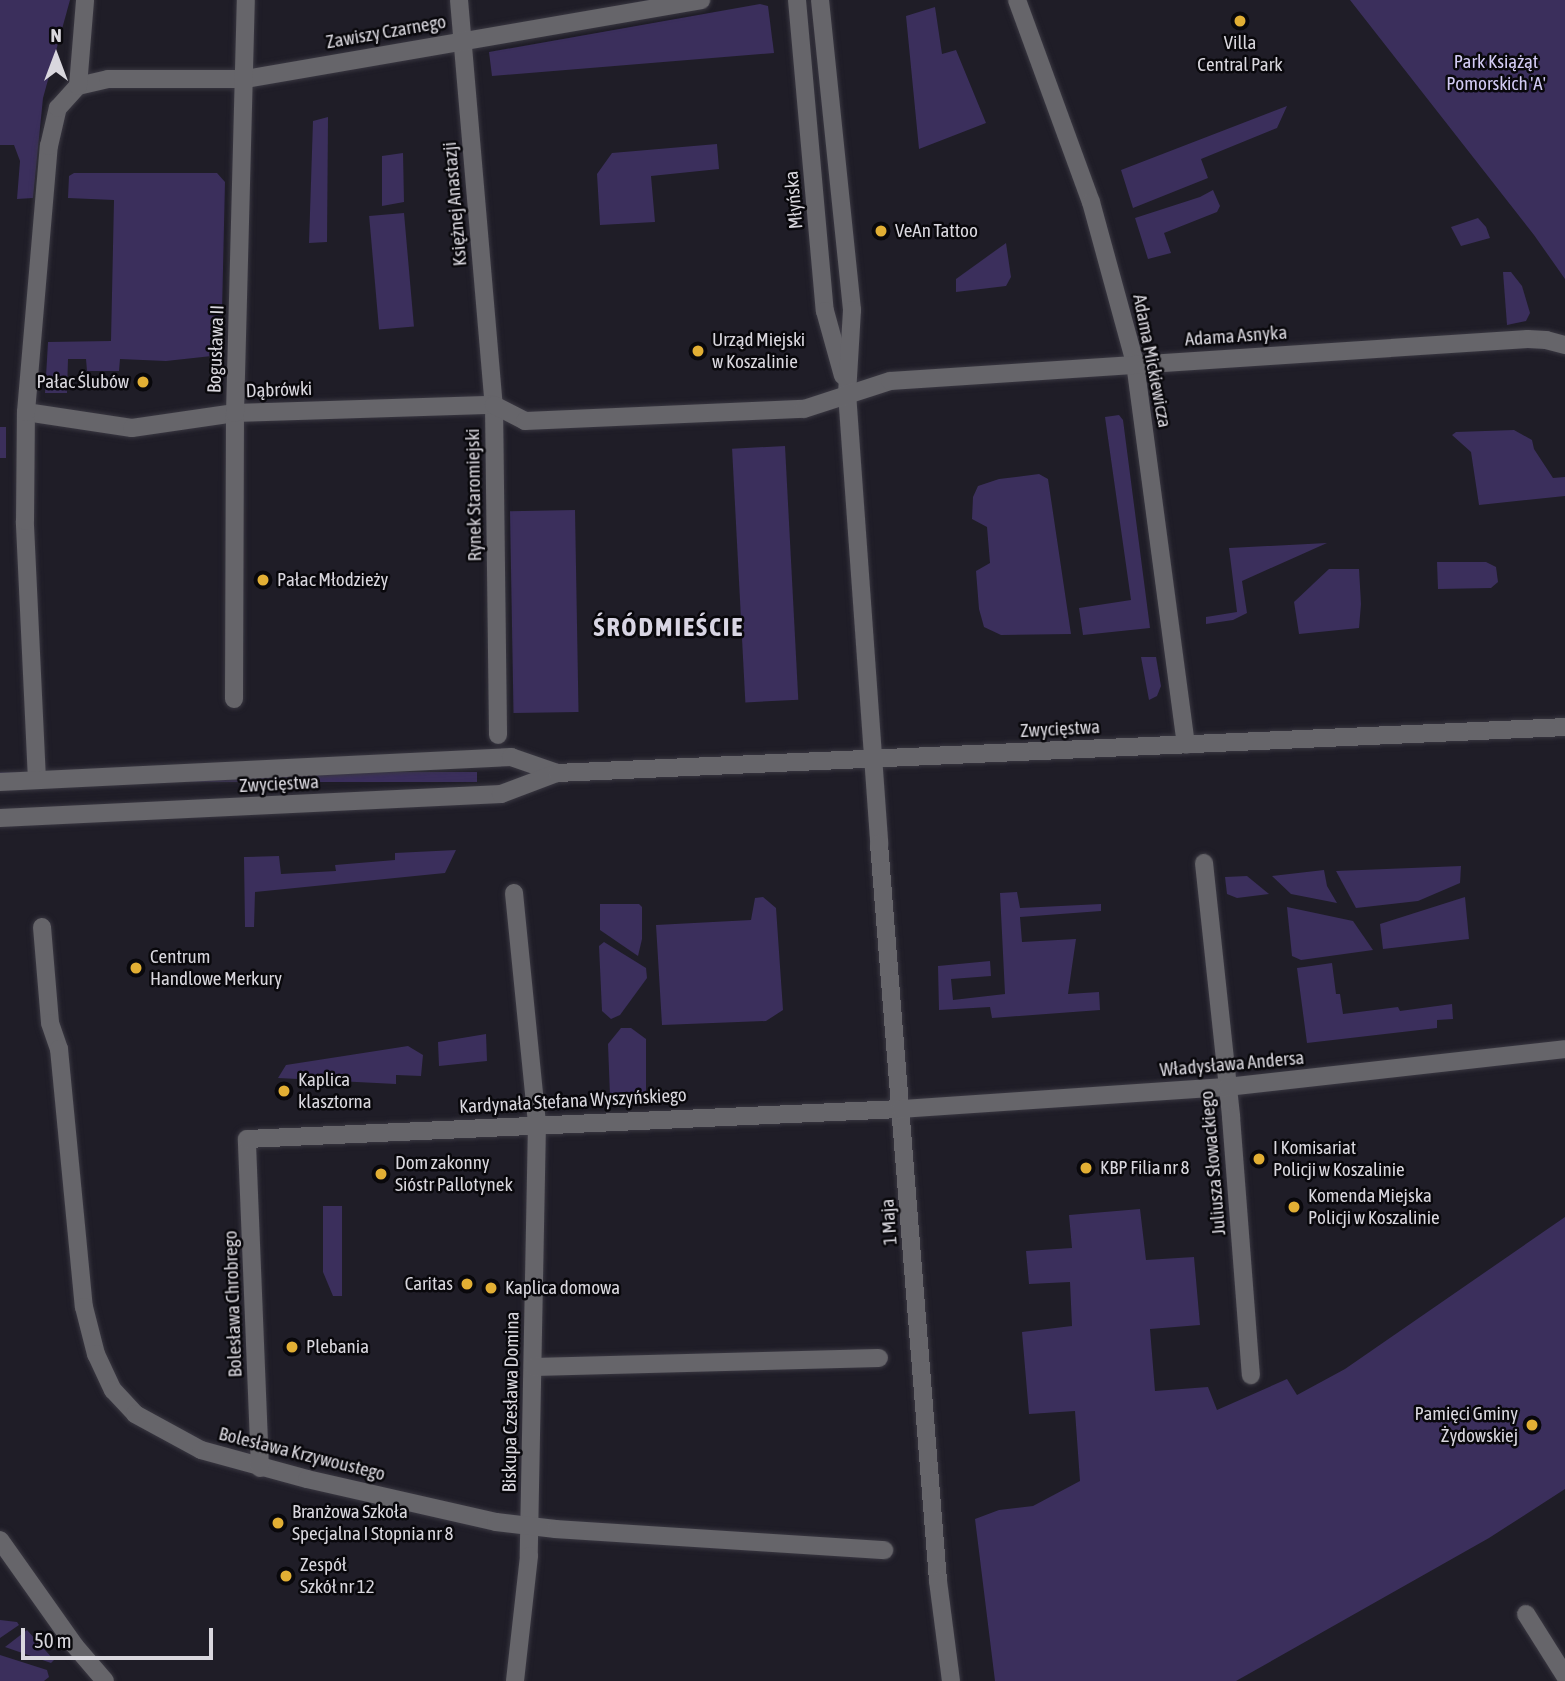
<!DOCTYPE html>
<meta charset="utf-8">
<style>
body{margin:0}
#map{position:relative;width:1565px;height:1681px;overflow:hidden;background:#1f1d27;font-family:"Asap Condensed",sans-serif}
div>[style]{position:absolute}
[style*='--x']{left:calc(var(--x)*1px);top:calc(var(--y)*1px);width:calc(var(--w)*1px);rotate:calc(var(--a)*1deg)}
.green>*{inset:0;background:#3b2f5c;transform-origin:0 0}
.roads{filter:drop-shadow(0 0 2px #393741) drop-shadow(0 0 2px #393741)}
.minor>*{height:18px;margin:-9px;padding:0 9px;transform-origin:9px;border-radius:9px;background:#66656a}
.dots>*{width:19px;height:19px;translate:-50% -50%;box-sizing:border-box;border:4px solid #09080c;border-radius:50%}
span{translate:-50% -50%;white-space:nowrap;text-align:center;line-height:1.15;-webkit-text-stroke:5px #09080c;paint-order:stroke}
.street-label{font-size:19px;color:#d9d7de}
.poi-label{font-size:19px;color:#d9d7de}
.left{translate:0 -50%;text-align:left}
.right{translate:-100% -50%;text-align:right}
.park-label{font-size:19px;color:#d3cbf4}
.district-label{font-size:26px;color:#d8d5e3;font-weight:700;letter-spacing:2px}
.north{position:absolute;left:21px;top:21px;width:70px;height:70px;-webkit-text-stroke:5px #09080c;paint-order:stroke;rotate:0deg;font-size:19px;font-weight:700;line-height:28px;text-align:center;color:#d9d7de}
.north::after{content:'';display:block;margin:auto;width:24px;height:32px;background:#d9d7de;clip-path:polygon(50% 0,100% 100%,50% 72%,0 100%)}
.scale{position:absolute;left:21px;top:1628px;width:192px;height:32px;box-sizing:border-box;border:4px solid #d9d7de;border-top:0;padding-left:9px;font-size:21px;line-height:24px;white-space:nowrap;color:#d9d7de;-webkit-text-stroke:5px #09080c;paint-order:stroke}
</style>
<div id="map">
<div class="green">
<div style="clip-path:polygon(0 0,70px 0,43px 98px,33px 198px,17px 199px,20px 161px,14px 145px,0 145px)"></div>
<div style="clip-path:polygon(1350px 0,1565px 0,1565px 279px,1534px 235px)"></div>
<div style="clip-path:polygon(760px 4px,768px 6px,774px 53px,492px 76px,489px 52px)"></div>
<div style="clip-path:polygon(935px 7px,942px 54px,956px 50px,986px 123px,919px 149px,906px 16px)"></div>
<div style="clip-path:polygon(1287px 106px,1277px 128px,1201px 159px,1208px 178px,1133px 208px,1121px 170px)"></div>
<div style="clip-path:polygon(328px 117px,327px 242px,309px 243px,313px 121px)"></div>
<div style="clip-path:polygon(717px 144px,719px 169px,651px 176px,655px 222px,600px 225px,597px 174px,612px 153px)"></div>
<div style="clip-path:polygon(403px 153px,404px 202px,382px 206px,382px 156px)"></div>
<div style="clip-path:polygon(74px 173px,217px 173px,225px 182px,221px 355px,166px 361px,120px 359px,119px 371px,87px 371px,86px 359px,68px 359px,67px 393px,45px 393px,48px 342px,111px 341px,114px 200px,68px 198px,69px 176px)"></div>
<div style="clip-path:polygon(1213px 190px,1220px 206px,1217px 212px,1164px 233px,1171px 253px,1148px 259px,1135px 218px,1200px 197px)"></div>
<div style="left:404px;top:213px;width:114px;height:35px;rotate:85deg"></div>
<div style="clip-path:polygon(1478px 218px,1486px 227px,1490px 238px,1461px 246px,1451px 227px)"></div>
<div style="clip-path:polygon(1006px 243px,1011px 277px,1006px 286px,956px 292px,956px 279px)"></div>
<div style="clip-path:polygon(1503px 272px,1511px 272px,1522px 286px,1530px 313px,1526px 321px,1507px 325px)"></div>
<div style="clip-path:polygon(1119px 415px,1123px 420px,1150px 628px,1083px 635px,1079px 608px,1131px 600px,1105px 417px)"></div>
<div style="left:0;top:427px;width:6px;height:31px"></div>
<div style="clip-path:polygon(1514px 430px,1532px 440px,1534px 449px,1553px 478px,1565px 477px,1565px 496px,1479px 505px,1471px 452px,1452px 435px,1456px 432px)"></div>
<div style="left:785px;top:446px;width:254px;height:53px;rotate:87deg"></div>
<div style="clip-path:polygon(1039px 474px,1048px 479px,1071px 634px,1001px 635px,984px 627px,979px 609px,976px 571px,990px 563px,987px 527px,972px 519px,973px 497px,978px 486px,999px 479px)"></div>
<div style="left:575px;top:510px;width:202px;height:65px;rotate:89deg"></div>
<div style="clip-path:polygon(1327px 543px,1242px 581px,1247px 613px,1233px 620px,1206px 624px,1206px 617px,1237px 612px,1229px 548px)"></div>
<div style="clip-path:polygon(1437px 562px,1486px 562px,1496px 567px,1498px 582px,1491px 588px,1438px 589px)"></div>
<div style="clip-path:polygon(1329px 569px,1359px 569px,1361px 604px,1359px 628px,1299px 634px,1294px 602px)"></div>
<div style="clip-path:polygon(1141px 657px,1156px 657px,1161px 686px,1157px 696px,1149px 700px)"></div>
<div style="left:477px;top:772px;width:10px;height:478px;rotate:90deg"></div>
<div style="clip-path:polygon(456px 850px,445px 873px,255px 892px,254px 927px,245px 927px,244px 857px,279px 856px,281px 874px,336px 871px,335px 865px,395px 860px,395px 853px)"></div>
<div style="clip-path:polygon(1461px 866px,1460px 883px,1418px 901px,1356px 908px,1336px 871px)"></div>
<div style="clip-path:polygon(1324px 870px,1327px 886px,1337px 903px,1291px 894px,1272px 876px)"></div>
<div style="clip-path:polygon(1247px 876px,1269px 894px,1237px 898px,1227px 894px,1225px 877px)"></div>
<div style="clip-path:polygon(1017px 892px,1020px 908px,1101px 904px,1101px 911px,1020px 917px,1022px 942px,1076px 939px,1068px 994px,1099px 992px,1100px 1010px,992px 1018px,990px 1007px,939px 1010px,938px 966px,990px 961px,991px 976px,951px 979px,953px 1000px,1005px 994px,1000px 893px)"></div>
<div style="clip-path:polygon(763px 897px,776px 908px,783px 1010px,766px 1021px,662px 1025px,656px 925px,751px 920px,755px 898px)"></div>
<div style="clip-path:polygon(1465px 897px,1469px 939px,1383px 949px,1380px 924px)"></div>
<div style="clip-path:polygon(600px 904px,639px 904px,642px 907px,642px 939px,638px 956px,600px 930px)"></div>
<div style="clip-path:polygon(1287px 907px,1353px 921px,1373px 950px,1301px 960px,1292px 956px)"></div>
<div style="clip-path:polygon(604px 942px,646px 968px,647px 978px,620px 1015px,611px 1019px,602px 1011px,599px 946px)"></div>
<div style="clip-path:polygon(1332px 963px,1336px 994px,1340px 994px,1343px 1014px,1398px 1007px,1400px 1011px,1452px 1004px,1453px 1019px,1437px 1020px,1437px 1028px,1307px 1043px,1297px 968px)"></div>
<div style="clip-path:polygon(621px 1028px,631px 1028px,646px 1039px,646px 1102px,620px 1103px,610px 1096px,608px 1044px)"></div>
<div style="clip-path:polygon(486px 1034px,487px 1061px,439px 1066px,438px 1042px)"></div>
<div style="clip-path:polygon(408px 1046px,423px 1055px,421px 1076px,396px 1075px,396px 1084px,278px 1078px,286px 1065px)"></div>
<div style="clip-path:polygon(323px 1206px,342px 1206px,342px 1296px,333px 1296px,323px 1272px)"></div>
<div style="clip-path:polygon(1140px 1209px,1146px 1260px,1194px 1257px,1200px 1325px,1150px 1329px,1155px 1391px,1208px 1387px,1217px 1410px,1287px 1379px,1297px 1395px,1345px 1369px,1565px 1217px,1565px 1489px,1489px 1538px,1236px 1681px,995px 1681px,975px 1519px,999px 1510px,1033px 1506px,1080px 1481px,1075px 1411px,1029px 1414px,1022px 1332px,1072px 1326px,1070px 1282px,1029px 1284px,1026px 1251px,1072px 1248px,1069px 1215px)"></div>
<div style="clip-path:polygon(0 1620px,17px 1622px,19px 1625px,0 1638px)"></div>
<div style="clip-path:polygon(27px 1630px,54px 1660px,51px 1663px,5px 1647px)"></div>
<div style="clip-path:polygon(0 1655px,47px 1670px,49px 1677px,44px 1681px,0 1681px)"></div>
</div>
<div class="roads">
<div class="minor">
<div style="--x:459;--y:0;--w:407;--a:85.1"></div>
<div style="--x:494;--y:405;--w:330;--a:89.3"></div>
<div style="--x:797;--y:0;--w:312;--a:84.9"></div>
<div style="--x:825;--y:311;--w:67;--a:74.5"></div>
<div style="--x:820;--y:0;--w:312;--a:84.1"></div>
<div style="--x:852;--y:310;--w:83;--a:93.4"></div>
<div style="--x:847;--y:393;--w:452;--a:85.9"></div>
<div style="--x:879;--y:844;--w:739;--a:85.42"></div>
<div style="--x:938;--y:1581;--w:101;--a:82.6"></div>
<div style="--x:1017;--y:0;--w:215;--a:69.9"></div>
<div style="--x:1091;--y:202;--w:167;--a:74.7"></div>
<div style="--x:1135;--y:363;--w:385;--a:82.4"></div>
<div style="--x:78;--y:86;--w:31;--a:-13"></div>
<div style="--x:108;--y:79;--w:137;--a:0"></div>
<div style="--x:245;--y:79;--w:463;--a:-9.8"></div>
<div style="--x:26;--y:412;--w:107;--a:8.6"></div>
<div style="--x:132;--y:428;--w:104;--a:-8.3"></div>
<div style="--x:235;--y:413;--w:259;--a:-1.8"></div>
<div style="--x:494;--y:405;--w:35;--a:27"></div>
<div style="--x:525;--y:421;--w:279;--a:-2.5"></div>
<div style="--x:804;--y:409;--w:90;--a:-18"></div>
<div style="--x:890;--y:381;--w:639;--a:-3.77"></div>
<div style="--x:1528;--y:339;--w:18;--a:3"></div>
<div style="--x:1546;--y:340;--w:20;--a:15"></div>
<div style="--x:234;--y:699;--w:286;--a:-89.8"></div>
<div style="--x:235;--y:413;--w:413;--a:-88.5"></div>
<div style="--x:37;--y:780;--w:259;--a:-92.7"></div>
<div style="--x:25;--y:521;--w:109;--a:-89.5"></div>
<div style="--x:26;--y:412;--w:267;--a:-85.1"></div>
<div style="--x:49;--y:146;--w:39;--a:-77"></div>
<div style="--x:58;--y:108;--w:30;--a:-48"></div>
<div style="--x:78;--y:86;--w:86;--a:-85.3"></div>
<div style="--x:0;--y:782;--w:512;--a:-2.8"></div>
<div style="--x:511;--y:757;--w:49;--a:19.2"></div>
<div style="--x:0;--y:818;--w:502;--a:-2.74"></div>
<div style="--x:501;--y:794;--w:60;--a:-20.6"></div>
<div style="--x:557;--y:773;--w:1009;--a:-2.61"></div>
<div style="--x:1204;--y:863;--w:255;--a:83.9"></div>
<div style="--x:1231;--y:1117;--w:259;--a:85.6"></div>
<div style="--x:514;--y:893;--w:231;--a:84.3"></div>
<div style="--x:537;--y:1123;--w:433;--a:91.1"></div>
<div style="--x:529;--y:1556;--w:126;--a:96.4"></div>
<div style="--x:42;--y:927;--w:96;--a:85.2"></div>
<div style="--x:50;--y:1023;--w:28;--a:71"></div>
<div style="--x:59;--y:1049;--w:259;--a:84.5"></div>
<div style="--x:84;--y:1307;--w:49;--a:75.7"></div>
<div style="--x:96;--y:1354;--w:40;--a:65"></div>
<div style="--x:113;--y:1390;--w:33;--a:47"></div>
<div style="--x:135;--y:1414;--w:75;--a:28.6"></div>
<div style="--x:201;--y:1450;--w:110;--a:15.3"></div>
<div style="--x:307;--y:1479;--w:194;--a:12.8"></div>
<div style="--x:496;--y:1522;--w:60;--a:6.7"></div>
<div style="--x:556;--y:1529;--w:329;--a:3.7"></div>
<div style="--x:533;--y:1367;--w:346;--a:-1.5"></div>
<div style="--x:260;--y:1468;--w:329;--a:-92.3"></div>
<div style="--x:247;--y:1139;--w:655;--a:-2.63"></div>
<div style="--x:901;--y:1109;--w:327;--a:-3.9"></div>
<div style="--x:1227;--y:1087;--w:340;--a:-6.4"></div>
<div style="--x:0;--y:1540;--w:130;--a:54.7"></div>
<div style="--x:75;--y:1646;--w:46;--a:49.4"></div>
<div style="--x:1526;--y:1614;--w:73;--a:57.8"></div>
</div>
</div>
<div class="dots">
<div style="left:1240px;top:21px;background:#e2af34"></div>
<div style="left:881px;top:231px;background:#e2af34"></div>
<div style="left:698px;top:351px;background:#e2af34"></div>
<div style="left:143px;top:382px;background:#e2af34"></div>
<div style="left:263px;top:580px;background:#e2af34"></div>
<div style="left:136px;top:968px;background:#e2af34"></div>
<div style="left:284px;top:1091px;background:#e2af34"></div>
<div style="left:1259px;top:1159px;background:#e2af34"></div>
<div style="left:1086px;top:1168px;background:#e2af34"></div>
<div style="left:381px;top:1174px;background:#e2af34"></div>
<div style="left:1294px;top:1207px;background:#e2af34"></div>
<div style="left:467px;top:1284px;background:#e2af34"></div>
<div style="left:491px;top:1288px;background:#e2af34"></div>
<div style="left:292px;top:1347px;background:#e2af34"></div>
<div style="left:1532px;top:1425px;background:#e2af34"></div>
<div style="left:278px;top:1523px;background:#e2af34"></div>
<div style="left:286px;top:1576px;background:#e2af34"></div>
</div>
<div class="street-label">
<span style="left:386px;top:32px;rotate:-10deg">Zawiszy Czarnego</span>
<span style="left:794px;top:200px;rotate:-95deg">Młyńska</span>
<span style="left:455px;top:204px;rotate:-95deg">Księżnej Anastazji</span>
<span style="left:1236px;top:336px;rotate:-4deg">Adama Asnyka</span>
<span style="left:216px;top:349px;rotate:-88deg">Bogusława II</span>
<span style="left:1152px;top:361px;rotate:79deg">Adama Mickiewicza</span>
<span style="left:279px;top:390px;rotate:-2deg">Dąbrówki</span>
<span style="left:474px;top:495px;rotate:-91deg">Rynek Staromiejski</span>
<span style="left:1060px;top:729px;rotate:-3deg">Zwycięstwa</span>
<span style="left:279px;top:784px;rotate:-3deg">Zwycięstwa</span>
<span style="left:1232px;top:1064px;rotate:-5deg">Władysława Andersa</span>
<span style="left:573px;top:1101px;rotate:-3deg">Kardynała Stefana Wyszyńskiego</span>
<span style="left:1213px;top:1163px;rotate:-95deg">Juliusza Słowackiego</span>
<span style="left:889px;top:1222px;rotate:-94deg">1 Maja</span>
<span style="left:233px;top:1304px;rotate:-92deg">Bolesława Chrobrego</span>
<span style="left:511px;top:1402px;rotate:-89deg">Biskupa Czesława Domina</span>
<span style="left:302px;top:1454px;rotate:14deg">Bolesława Krzywoustego</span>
</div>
<div class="poi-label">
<span style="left:1240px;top:54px">Villa<br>Central Park</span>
<span class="left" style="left:895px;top:231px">VeAn Tattoo</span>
<span class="left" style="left:712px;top:351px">Urząd Miejski<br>w Koszalinie</span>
<span class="right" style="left:129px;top:382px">Pałac Ślubów</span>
<span class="left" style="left:277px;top:580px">Pałac Młodzieży</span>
<span class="left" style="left:150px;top:968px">Centrum<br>Handlowe Merkury</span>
<span class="left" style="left:298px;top:1091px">Kaplica<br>klasztorna</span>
<span class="left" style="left:1273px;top:1159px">I Komisariat<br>Policji w Koszalinie</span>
<span class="left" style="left:395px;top:1174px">Dom zakonny<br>Sióstr Pallotynek</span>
<span class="left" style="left:1100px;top:1168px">KBP Filia nr 8</span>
<span class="left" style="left:1308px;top:1207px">Komenda Miejska<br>Policji w Koszalinie</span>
<span class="right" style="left:453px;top:1284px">Caritas</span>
<span class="left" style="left:505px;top:1288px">Kaplica domowa</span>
<span class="left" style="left:306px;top:1347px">Plebania</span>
<span class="right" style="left:1518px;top:1425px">Pamięci Gminy<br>Żydowskiej</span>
<span class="left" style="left:292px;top:1523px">Branżowa Szkoła<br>Specjalna I Stopnia nr 8</span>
<span class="left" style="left:300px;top:1576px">Zespół<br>Szkół nr 12</span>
</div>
<div class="park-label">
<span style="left:1496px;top:73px">Park Książąt<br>Pomorskich 'A'</span>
</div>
<div class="district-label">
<span style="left:669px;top:628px">ŚRÓDMIEŚCIE</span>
</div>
<div class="north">N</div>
<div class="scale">50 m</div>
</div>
